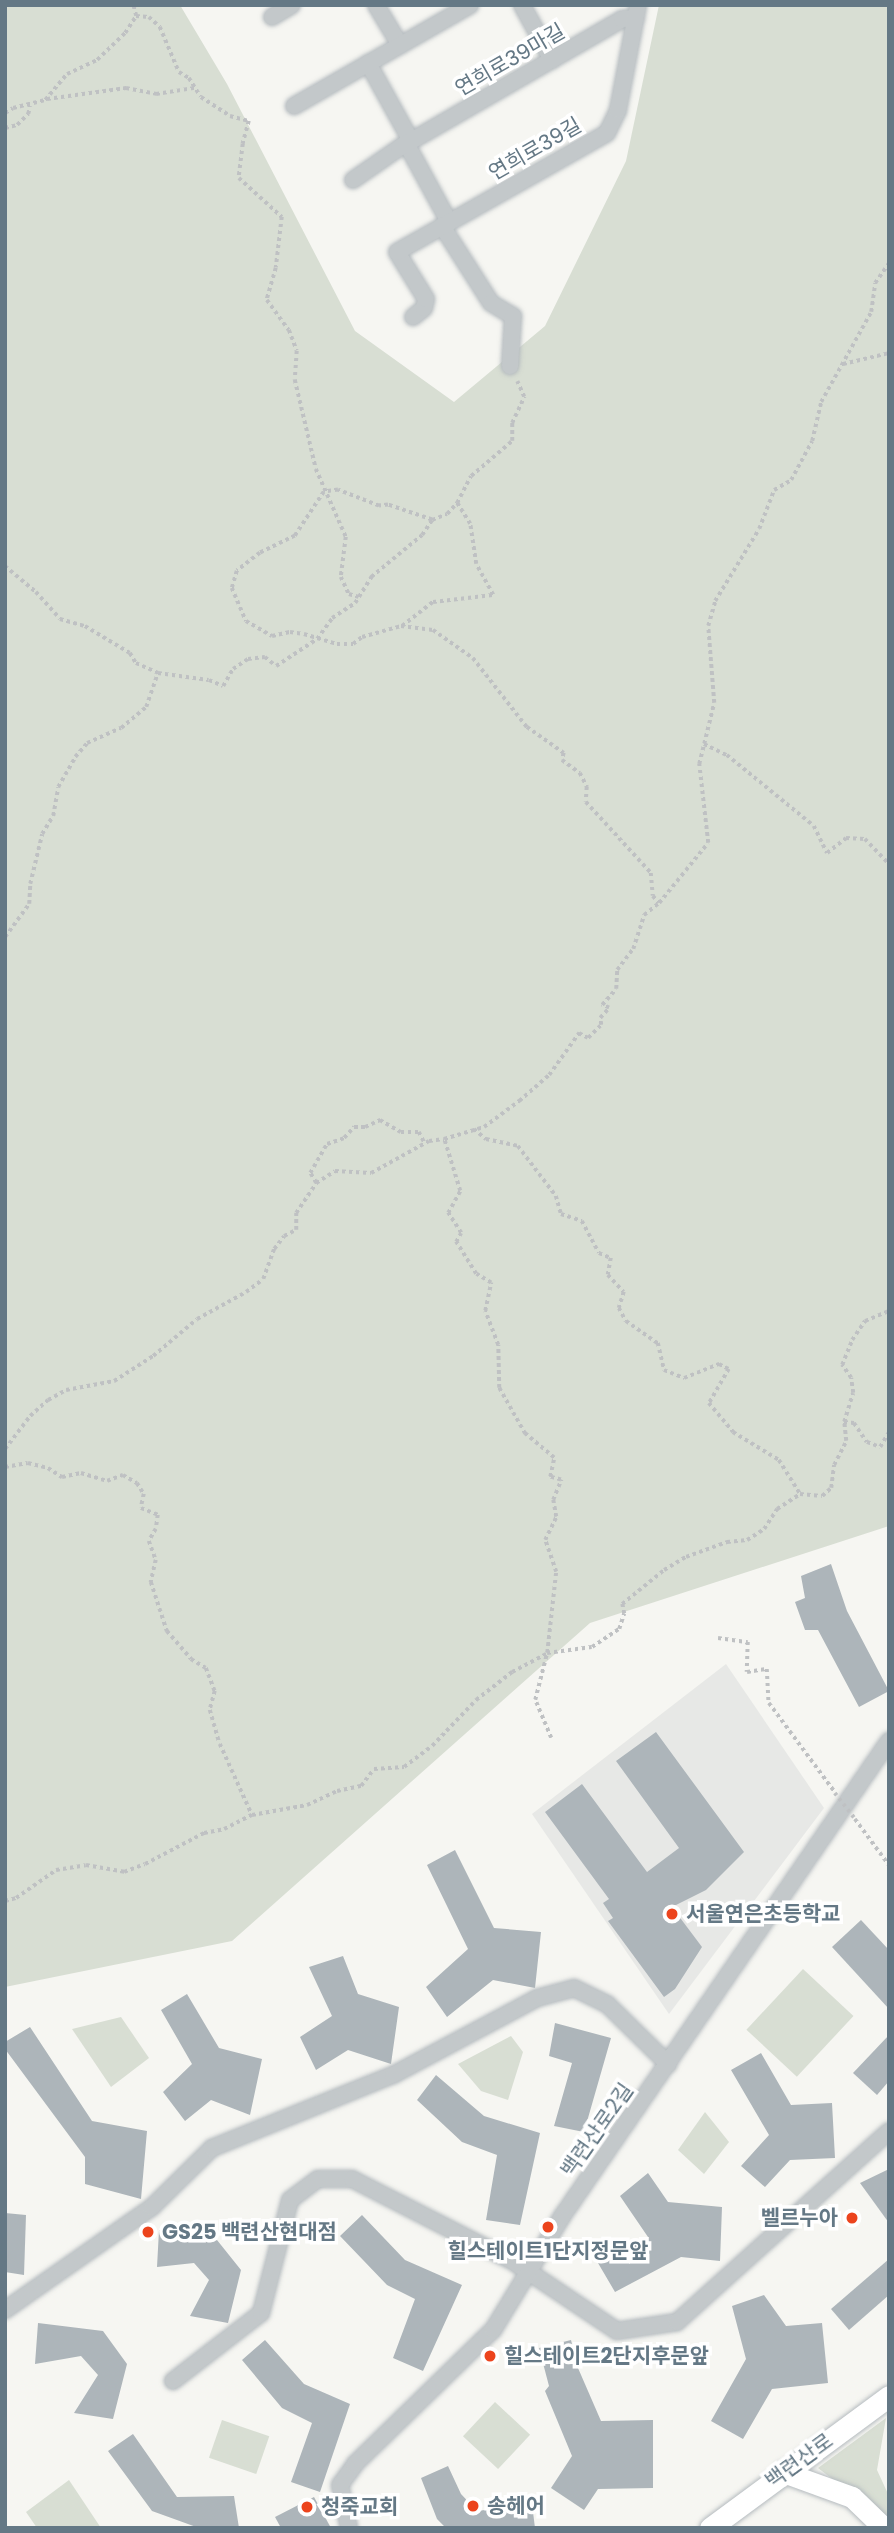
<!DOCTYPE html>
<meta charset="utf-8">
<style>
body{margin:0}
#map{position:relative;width:894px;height:2533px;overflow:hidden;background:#f6f6f2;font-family:Poppins,"Noto Sans KR",sans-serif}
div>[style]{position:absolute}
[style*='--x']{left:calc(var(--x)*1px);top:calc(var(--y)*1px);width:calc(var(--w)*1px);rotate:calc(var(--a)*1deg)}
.built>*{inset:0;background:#e7e8e6}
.green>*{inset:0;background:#d8ded3;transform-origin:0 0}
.building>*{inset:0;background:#adb5ba}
.path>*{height:3.5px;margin-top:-1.75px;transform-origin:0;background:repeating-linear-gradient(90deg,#bfc1c3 0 3.5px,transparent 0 7px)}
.roads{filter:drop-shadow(0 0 2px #b5bbbf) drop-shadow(0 0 2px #b5bbbf)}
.street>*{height:16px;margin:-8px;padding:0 8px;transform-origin:8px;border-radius:8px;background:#c3c8ca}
.secondary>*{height:21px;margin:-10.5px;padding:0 10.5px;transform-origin:10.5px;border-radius:10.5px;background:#fff}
.path-bridge>*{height:3.5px;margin-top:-1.75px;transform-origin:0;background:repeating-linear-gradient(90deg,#bfc1c3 0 3.5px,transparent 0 7px)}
.dots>*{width:19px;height:19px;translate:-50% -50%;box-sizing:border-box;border:4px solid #fff;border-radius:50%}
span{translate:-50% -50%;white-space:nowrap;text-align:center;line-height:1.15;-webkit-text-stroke:7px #fff;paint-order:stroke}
.street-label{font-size:21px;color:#647885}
.poi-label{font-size:21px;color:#647885;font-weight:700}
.left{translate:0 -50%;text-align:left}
.right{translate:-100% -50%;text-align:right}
.frame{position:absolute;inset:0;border:7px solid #647885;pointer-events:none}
</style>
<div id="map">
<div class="built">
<div style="clip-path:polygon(726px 1664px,824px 1808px,669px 2014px,532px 1814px)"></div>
</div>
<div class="green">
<div style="clip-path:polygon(5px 5px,180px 5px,227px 84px,355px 331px,454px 402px,545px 326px,626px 161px,659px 5px,889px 5px,889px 1526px,590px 1623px,232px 1941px,5px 1987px)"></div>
<div style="left:803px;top:1969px;width:69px;height:83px;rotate:43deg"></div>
<div style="clip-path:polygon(121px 2017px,149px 2058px,111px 2087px,72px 2029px)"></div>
<div style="clip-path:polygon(511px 2036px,523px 2052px,508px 2100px,481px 2091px,458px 2064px)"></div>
<div style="clip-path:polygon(705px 2112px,729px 2142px,704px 2174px,678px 2150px)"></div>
<div style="left:495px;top:2402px;width:48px;height:47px;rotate:43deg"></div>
<div style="clip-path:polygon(886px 2418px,877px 2470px,889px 2496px,889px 2522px,818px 2468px)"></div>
<div style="left:222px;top:2420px;width:50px;height:40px;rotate:19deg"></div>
<div style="clip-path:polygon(69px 2480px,101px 2528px,37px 2528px,26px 2512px)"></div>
</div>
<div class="building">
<div style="clip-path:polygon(831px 1564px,847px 1611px,889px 1691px,859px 1707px,818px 1630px,805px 1630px,795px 1602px,805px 1598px,801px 1576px)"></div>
<div style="clip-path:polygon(656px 1732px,744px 1852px,706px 1890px,672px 1907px,702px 1947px,675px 1989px,664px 1997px,608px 1921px,613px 1918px,603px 1903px,609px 1899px,545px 1812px,582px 1784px,647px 1872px,679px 1848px,616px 1761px)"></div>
<div style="clip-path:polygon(455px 1850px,494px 1928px,541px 1932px,535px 1988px,493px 1980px,447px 2017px,426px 1987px,468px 1949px,427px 1865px)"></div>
<div style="clip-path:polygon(861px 1920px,889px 1950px,889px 2009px,832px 1947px)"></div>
<div style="clip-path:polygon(343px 1956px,358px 1994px,399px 2007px,391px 2064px,348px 2050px,316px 2070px,300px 2037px,332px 2016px,309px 1967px)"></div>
<div style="clip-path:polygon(187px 1994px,219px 2048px,262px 2059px,250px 2115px,211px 2100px,185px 2121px,163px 2092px,192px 2064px,161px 2010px)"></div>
<div style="clip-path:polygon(555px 2023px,611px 2038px,584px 2132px,554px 2126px,572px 2063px,549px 2056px)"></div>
<div style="clip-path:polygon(30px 2027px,92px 2121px,147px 2131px,141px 2199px,85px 2184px,85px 2157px,5px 2049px,5px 2042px)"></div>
<div style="clip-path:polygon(889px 2035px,889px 2081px,877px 2095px,853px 2073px)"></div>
<div style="clip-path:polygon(761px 2053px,791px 2105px,832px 2103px,835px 2158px,790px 2160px,765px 2187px,741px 2166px,769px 2135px,731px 2070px)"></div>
<div style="clip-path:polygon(436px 2075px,484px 2116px,540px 2133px,520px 2225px,486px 2220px,497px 2155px,462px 2142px,417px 2100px)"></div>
<div style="clip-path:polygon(889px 2169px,889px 2223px,860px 2183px)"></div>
<div style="clip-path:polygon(648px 2173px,668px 2202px,722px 2207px,720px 2261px,681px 2257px,615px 2292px,598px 2263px,648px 2237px,620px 2196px)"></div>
<div style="clip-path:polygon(5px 2213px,26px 2215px,24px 2275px,5px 2272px)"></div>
<div style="clip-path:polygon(362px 2215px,405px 2260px,462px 2285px,423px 2371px,393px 2358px,415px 2299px,387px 2285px,340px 2236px)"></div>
<div style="clip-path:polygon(159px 2230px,209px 2230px,241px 2270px,228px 2323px,190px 2316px,209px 2280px,194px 2263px,157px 2267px)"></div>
<div style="clip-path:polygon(889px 2259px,889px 2295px,849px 2330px,831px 2309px)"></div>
<div style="clip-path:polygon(764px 2295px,786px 2326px,822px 2323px,828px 2383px,772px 2389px,743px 2439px,711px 2421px,746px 2359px,732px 2306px)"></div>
<div style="clip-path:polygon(38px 2323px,103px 2331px,127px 2364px,113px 2419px,74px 2413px,98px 2375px,81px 2356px,35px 2364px)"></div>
<div style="clip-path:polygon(265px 2340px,304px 2384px,350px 2404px,320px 2492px,291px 2482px,312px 2423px,282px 2408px,242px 2360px)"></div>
<div style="clip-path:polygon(571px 2340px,578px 2368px,601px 2421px,653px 2420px,653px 2488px,598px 2489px,584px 2510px,551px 2488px,572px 2456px,545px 2391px,549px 2386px,539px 2348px)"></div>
<div style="clip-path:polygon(133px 2434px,177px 2497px,234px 2496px,239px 2528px,199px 2528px,152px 2511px,108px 2451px)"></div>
<div style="clip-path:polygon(448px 2466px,461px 2494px,477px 2511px,532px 2504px,535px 2528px,446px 2528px,437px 2519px,421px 2478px)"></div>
<div style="clip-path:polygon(314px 2497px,331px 2528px,281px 2528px,275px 2517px)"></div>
</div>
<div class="path">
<div style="--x:136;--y:16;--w:13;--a:4"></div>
<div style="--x:149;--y:17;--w:15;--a:42"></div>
<div style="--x:160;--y:27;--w:49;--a:67.1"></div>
<div style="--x:179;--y:72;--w:12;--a:31"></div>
<div style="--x:189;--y:78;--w:22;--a:58"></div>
<div style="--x:201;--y:97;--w:35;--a:33"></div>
<div style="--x:230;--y:116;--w:20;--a:15"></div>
<div style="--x:249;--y:121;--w:24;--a:105"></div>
<div style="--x:243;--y:144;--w:34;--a:97"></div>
<div style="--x:239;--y:178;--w:58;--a:42.2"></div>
<div style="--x:282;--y:217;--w:51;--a:96.7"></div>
<div style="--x:276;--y:268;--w:33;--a:106"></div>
<div style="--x:267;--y:300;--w:37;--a:54"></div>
<div style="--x:289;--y:330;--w:22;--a:69"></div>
<div style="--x:297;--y:351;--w:29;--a:94"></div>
<div style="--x:295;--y:380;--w:91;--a:76.7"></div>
<div style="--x:316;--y:469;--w:74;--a:66.2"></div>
<div style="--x:346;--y:537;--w:40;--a:97.1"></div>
<div style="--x:341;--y:577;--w:19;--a:65"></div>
<div style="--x:349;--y:594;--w:10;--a:17"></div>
<div style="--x:47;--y:99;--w:80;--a:-7.9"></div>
<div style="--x:126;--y:88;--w:31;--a:11"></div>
<div style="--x:156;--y:94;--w:39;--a:-9"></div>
<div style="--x:5;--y:113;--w:9;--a:-32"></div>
<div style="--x:13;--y:108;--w:33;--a:-14"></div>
<div style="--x:45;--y:100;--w:34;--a:-50"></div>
<div style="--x:67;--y:74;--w:33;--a:-25"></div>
<div style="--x:97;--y:60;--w:39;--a:-44"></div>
<div style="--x:125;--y:33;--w:20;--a:-57"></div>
<div style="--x:136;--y:16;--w:11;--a:-105"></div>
<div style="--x:5;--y:128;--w:12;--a:-14"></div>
<div style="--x:17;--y:125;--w:16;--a:-45"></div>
<div style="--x:28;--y:114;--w:8;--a:-76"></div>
<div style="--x:843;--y:364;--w:47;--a:-13.4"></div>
<div style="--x:432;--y:520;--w:46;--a:-161.2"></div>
<div style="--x:388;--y:505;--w:9;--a:174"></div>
<div style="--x:379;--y:506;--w:44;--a:-158.7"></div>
<div style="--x:338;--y:490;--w:14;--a:172"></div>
<div style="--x:324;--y:492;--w:53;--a:123.4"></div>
<div style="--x:295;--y:536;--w:39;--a:154"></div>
<div style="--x:260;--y:553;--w:29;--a:142"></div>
<div style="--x:237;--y:571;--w:18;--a:106"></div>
<div style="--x:232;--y:588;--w:36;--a:67"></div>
<div style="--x:246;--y:621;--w:30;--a:30"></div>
<div style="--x:272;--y:636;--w:18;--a:-13"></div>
<div style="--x:290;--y:632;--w:14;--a:8"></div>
<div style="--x:304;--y:634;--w:34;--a:17"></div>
<div style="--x:337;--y:644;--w:16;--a:0"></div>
<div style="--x:353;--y:644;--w:11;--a:-38"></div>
<div style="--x:362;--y:637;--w:41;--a:-15.8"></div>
<div style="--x:401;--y:626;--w:32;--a:7"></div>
<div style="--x:433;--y:630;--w:49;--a:35"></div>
<div style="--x:473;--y:658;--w:88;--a:52"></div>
<div style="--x:527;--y:727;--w:45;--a:35.1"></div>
<div style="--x:564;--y:753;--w:7;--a:106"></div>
<div style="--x:562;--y:760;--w:22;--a:36"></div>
<div style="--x:580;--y:773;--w:16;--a:63"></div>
<div style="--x:587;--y:787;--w:15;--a:94"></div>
<div style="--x:586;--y:802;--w:96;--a:47.5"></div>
<div style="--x:651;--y:873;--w:23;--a:85"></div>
<div style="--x:653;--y:896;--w:9;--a:49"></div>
<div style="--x:5;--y:566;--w:40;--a:40"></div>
<div style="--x:36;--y:592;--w:36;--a:48"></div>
<div style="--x:60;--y:619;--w:26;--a:16"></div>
<div style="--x:85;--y:626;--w:52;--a:31"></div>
<div style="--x:130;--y:653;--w:12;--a:59"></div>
<div style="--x:136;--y:663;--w:24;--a:24"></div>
<div style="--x:158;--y:673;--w:51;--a:7.8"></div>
<div style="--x:209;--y:680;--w:15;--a:23"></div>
<div style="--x:223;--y:686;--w:20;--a:-60"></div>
<div style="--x:233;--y:669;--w:18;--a:-34"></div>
<div style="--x:248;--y:659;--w:17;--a:-7"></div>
<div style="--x:265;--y:657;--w:14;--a:39"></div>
<div style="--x:276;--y:666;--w:49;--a:-33.4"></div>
<div style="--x:317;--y:639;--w:26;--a:-54"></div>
<div style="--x:332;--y:618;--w:27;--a:-33"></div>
<div style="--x:355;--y:603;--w:31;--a:-58"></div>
<div style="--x:371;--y:577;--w:66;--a:-39.5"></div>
<div style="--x:422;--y:535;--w:18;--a:-56"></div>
<div style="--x:432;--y:520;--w:16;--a:-22"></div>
<div style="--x:447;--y:514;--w:15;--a:-48"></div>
<div style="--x:457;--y:503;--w:30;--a:-63"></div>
<div style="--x:471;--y:476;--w:54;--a:-40.5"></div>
<div style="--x:512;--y:441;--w:18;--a:-90"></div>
<div style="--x:512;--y:423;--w:29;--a:-65"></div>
<div style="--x:524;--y:397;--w:17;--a:-114"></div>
<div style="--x:402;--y:626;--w:39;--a:-38"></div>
<div style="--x:433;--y:602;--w:60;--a:-6.7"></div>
<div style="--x:493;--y:595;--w:35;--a:-119"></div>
<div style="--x:476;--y:564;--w:40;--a:-98.5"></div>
<div style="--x:470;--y:524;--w:25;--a:-122"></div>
<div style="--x:704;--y:744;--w:42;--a:-76.3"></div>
<div style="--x:714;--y:703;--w:77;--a:-94.5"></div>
<div style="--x:708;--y:626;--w:26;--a:-74"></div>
<div style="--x:715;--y:601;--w:84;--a:-58.6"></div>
<div style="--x:759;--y:529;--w:42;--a:-69"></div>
<div style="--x:774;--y:490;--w:20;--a:-30"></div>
<div style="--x:791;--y:480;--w:44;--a:-61.7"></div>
<div style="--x:812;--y:441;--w:40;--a:-77"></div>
<div style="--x:821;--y:402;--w:103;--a:-60.9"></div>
<div style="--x:871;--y:312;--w:29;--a:-82"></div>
<div style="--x:875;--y:283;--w:24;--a:-55"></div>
<div style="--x:5;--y:937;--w:41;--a:-54"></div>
<div style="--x:29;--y:904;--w:20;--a:-87"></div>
<div style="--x:30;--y:884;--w:51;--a:-76.5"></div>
<div style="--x:42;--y:834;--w:21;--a:-59"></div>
<div style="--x:53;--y:816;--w:29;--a:-80"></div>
<div style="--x:58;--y:787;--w:34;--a:-60"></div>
<div style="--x:75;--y:757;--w:18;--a:-49"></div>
<div style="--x:87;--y:743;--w:37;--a:-24"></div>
<div style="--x:121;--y:728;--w:33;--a:-40"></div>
<div style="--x:146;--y:707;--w:36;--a:-71"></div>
<div style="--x:474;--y:1129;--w:16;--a:40"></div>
<div style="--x:486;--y:1139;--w:33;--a:12"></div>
<div style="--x:518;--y:1146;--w:63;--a:52.8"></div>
<div style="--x:556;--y:1196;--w:19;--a:74"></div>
<div style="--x:561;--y:1214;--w:22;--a:18"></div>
<div style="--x:582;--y:1221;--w:36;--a:62"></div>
<div style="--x:599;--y:1253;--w:13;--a:23"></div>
<div style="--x:611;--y:1258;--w:17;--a:100"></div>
<div style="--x:608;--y:1275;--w:23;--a:47"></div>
<div style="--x:624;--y:1292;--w:17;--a:107"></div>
<div style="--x:619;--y:1308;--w:15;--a:62"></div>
<div style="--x:626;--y:1321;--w:39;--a:35"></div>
<div style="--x:658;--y:1343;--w:28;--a:77"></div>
<div style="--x:664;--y:1370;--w:22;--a:22"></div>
<div style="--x:684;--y:1378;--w:38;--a:-22"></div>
<div style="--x:719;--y:1364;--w:11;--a:27"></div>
<div style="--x:729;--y:1369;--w:39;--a:120"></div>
<div style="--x:709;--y:1403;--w:38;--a:50"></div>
<div style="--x:733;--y:1432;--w:54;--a:31.3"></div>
<div style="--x:779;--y:1460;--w:40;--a:58"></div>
<div style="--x:316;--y:1183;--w:12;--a:-121"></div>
<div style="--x:310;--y:1173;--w:34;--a:-60"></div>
<div style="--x:327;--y:1144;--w:18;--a:-19"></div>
<div style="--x:344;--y:1138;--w:15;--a:-48"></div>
<div style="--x:354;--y:1127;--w:11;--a:0"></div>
<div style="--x:365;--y:1127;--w:17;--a:-25"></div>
<div style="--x:380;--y:1120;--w:24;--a:30"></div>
<div style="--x:401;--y:1132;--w:18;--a:0"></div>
<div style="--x:419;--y:1132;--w:13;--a:63"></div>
<div style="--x:844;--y:1422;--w:10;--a:6"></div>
<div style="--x:854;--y:1423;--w:23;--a:56"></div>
<div style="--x:867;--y:1442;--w:14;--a:21"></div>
<div style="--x:880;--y:1447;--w:17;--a:-59"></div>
<div style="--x:5;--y:1449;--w:41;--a:-52.9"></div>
<div style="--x:30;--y:1416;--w:24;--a:-42"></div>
<div style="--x:48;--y:1400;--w:21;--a:-29"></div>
<div style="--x:66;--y:1390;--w:49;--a:-10.6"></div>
<div style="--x:114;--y:1381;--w:46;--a:-32.7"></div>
<div style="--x:153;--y:1356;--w:57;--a:-40.1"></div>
<div style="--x:197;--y:1319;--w:56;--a:-28.9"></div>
<div style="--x:246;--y:1292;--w:21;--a:-37"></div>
<div style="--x:263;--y:1279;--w:32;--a:-70"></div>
<div style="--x:274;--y:1249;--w:16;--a:-52"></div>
<div style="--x:284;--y:1236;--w:13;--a:-27"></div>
<div style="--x:296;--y:1230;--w:17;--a:-90"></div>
<div style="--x:296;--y:1213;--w:36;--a:-56"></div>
<div style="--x:316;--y:1183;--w:22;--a:-32"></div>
<div style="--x:335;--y:1171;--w:36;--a:3"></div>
<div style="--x:371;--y:1173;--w:66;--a:-28.9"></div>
<div style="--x:429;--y:1141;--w:15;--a:-8"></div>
<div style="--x:5;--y:1467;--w:23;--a:-10"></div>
<div style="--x:28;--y:1463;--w:21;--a:14"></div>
<div style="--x:48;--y:1468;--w:17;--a:33"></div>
<div style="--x:62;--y:1477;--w:19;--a:-12"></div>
<div style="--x:81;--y:1473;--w:27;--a:17"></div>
<div style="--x:107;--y:1481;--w:17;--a:-21"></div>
<div style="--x:123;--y:1475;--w:16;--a:30"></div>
<div style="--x:137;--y:1483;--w:13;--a:58"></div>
<div style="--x:144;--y:1494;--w:14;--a:102"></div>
<div style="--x:141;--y:1508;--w:18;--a:22"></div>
<div style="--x:158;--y:1515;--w:14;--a:98"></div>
<div style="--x:156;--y:1529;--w:14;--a:120"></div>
<div style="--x:149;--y:1541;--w:20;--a:70"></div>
<div style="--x:156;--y:1560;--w:23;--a:103"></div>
<div style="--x:151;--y:1582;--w:52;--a:71.9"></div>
<div style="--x:167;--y:1631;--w:37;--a:49"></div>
<div style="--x:191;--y:1659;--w:17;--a:31"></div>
<div style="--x:206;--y:1668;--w:25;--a:69"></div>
<div style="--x:215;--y:1691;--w:20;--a:105"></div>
<div style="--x:210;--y:1710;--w:35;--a:74"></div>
<div style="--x:220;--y:1744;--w:78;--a:65.7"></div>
<div style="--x:718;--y:1638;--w:30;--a:8"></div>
<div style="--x:748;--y:1642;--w:30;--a:92"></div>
<div style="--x:747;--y:1672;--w:20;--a:-9"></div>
<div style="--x:767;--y:1669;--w:34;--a:87"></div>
<div style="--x:769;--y:1703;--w:109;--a:53.5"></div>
<div style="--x:551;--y:1738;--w:41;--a:-112.8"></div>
<div style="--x:535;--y:1700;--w:49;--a:-75.7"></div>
<div style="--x:547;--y:1653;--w:81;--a:-83.7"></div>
<div style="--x:556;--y:1572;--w:34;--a:-109"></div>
<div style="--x:545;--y:1540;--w:25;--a:-64"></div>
<div style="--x:556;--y:1517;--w:17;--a:-100"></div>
<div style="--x:553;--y:1500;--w:22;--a:-68"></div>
<div style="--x:561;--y:1480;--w:11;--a:-165"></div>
<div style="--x:550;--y:1477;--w:19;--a:-78"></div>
<div style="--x:554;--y:1458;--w:38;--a:-140"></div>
<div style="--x:525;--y:1434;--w:53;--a:-119.5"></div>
<div style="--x:499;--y:1388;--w:43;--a:-91.3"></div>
<div style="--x:498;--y:1345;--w:36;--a:-111"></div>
<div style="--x:485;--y:1311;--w:29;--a:-78"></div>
<div style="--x:491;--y:1283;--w:17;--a:-149"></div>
<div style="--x:476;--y:1274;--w:38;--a:-122"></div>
<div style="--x:456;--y:1242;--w:10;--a:-61"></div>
<div style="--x:461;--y:1233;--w:24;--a:-123"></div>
<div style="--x:448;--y:1213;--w:25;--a:-61"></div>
<div style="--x:460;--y:1191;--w:54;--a:-107.1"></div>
<div style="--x:444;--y:1139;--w:42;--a:-16.7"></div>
<div style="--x:484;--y:1127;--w:44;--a:-36.6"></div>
<div style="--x:519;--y:1101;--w:40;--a:-41"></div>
<div style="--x:549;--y:1075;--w:52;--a:-54.5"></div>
<div style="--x:579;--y:1033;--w:10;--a:29"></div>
<div style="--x:588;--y:1038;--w:18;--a:-45"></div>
<div style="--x:601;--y:1025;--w:7;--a:-98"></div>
<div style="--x:600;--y:1018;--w:13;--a:-48"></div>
<div style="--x:609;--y:1008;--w:8;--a:-157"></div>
<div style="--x:602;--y:1005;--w:21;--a:-49"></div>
<div style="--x:616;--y:989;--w:19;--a:-87"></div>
<div style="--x:617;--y:970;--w:26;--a:-53"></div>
<div style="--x:633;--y:949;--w:36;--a:-72"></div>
<div style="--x:644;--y:915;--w:19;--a:-39"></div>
<div style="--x:659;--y:903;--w:77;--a:-50.8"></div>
<div style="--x:708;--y:843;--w:80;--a:-96.5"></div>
<div style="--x:699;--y:764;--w:21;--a:-76"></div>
<div style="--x:704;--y:744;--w:25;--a:26"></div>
<div style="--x:727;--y:755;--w:112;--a:39.2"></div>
<div style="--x:814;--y:826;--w:30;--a:64"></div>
<div style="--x:827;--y:853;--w:24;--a:-38"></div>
<div style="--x:846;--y:838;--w:19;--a:3"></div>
<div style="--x:865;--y:839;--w:35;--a:46"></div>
<div style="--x:855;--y:1819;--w:57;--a:53.5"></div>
<div style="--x:5;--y:1901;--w:11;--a:-15"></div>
<div style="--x:16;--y:1898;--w:49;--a:-35"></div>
<div style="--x:56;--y:1870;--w:30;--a:-9"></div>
<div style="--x:86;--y:1865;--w:39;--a:10"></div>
<div style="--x:124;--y:1872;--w:22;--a:-21"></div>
<div style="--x:145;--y:1864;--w:67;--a:-27.7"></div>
<div style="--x:204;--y:1833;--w:20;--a:-11"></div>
<div style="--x:224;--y:1829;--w:31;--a:-27"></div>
<div style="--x:252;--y:1815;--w:56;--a:-10.3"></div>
<div style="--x:307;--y:1805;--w:33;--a:-25"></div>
<div style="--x:337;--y:1791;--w:25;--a:-12"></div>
<div style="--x:361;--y:1786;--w:21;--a:-53"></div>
<div style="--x:374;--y:1769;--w:30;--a:-4"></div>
<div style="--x:404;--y:1767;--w:35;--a:-37"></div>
<div style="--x:432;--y:1746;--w:64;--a:-46.3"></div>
<div style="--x:476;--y:1700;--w:46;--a:-37.9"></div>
<div style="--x:512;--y:1672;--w:40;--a:-28"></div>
<div style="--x:547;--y:1653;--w:45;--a:-7.6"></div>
<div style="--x:592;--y:1647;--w:32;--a:-34"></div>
<div style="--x:619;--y:1629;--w:16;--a:-72"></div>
<div style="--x:624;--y:1614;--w:10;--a:-101"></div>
<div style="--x:622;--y:1604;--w:54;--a:-39"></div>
<div style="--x:664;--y:1570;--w:26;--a:-31"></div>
<div style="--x:686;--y:1557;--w:44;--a:-20.1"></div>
<div style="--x:727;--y:1542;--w:20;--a:-6"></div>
<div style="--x:747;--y:1540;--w:20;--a:-33"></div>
<div style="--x:764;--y:1529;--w:24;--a:-57"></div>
<div style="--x:777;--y:1509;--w:27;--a:-33"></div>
<div style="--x:800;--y:1494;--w:22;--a:5"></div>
<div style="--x:822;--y:1496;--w:12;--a:-42"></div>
<div style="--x:831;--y:1488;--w:23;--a:-83"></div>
<div style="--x:834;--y:1465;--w:27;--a:-63"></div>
<div style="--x:846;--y:1441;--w:19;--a:-96"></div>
<div style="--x:844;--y:1422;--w:30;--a:-73"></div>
<div style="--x:853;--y:1393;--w:15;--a:-98"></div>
<div style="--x:851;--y:1378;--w:16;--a:-125"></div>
<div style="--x:842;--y:1365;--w:27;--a:-68"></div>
<div style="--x:852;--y:1340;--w:23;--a:-56"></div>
<div style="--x:865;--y:1321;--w:26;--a:-23"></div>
</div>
<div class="roads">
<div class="street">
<div style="--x:376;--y:5;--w:47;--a:59"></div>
<div style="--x:522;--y:5;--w:63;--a:61.4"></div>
<div style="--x:272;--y:17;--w:23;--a:-31"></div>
<div style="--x:368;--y:63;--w:89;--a:61.1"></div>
<div style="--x:294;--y:106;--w:203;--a:-29.8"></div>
<div style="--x:406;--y:143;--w:90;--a:61.4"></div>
<div style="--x:353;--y:180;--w:56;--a:-34.8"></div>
<div style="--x:399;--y:148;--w:258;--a:-30"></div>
<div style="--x:622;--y:19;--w:14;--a:-4"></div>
<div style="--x:442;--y:226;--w:91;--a:57.5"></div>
<div style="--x:491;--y:303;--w:26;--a:31"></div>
<div style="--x:513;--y:316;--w:50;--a:93.4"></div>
<div style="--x:413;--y:317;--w:14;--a:-39"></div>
<div style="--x:424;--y:308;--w:9;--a:-77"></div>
<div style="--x:426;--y:299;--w:55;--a:-121.7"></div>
<div style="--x:397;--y:252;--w:241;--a:-29.5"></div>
<div style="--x:607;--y:133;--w:25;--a:-64"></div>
<div style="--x:618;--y:110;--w:107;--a:-79.2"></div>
<div style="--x:5;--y:2310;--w:179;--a:-35"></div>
<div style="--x:152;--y:2207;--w:84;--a:-44.5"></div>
<div style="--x:212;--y:2148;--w:195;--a:-22"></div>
<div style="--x:393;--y:2075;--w:163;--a:-28.1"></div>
<div style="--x:537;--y:1998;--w:38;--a:-15"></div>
<div style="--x:574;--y:1988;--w:37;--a:26"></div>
<div style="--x:607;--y:2004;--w:86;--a:44.5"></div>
<div style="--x:173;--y:2381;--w:111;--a:-37.7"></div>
<div style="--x:261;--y:2313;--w:117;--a:-75.6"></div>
<div style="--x:290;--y:2200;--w:35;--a:-37"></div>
<div style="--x:318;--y:2179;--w:34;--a:0"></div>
<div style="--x:352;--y:2179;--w:182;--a:27.1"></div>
<div style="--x:514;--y:2262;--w:124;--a:33.8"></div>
<div style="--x:617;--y:2331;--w:61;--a:-8.5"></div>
<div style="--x:677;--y:2322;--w:285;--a:-42"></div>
<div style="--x:349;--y:2528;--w:44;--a:-101.8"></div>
<div style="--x:340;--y:2485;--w:26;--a:-54"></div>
<div style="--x:355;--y:2464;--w:192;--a:-44.2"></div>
<div style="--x:493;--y:2330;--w:131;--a:-58.7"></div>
<div style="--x:561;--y:2218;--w:579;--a:-55.49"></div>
</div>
<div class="secondary">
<div style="--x:783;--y:2472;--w:73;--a:19.9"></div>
<div style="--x:852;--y:2497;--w:45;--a:44.1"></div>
<div style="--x:710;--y:2528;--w:222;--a:-36.4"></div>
</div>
</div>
<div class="path-bridge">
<div style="--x:835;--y:1793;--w:33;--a:52"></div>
</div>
<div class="dots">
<div style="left:672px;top:1914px;background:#ec441d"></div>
<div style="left:852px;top:2218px;background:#ec441d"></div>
<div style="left:548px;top:2227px;background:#ec441d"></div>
<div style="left:148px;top:2232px;background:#ec441d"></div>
<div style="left:490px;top:2356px;background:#ec441d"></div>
<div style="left:473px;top:2506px;background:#ec441d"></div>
<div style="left:307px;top:2507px;background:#ec441d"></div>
</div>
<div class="street-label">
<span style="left:510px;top:60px;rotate:-30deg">연희로39마길</span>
<span style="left:535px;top:149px;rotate:-30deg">연희로39길</span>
<span style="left:597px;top:2130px;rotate:-55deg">백련산로2길</span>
<span style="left:799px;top:2461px;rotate:-36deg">백련산로</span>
</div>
<div class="poi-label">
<span class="left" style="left:686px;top:1914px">서울연은초등학교</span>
<span class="right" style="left:838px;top:2218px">벨르누아</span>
<span class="left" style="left:162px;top:2232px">GS25 백련산현대점</span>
<span style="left:548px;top:2251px">힐스테이트1단지정문앞</span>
<span class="left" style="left:504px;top:2356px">힐스테이트2단지후문앞</span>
<span class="left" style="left:487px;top:2506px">송헤어</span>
<span class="left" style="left:321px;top:2507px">청죽교회</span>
</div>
<div class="frame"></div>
</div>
